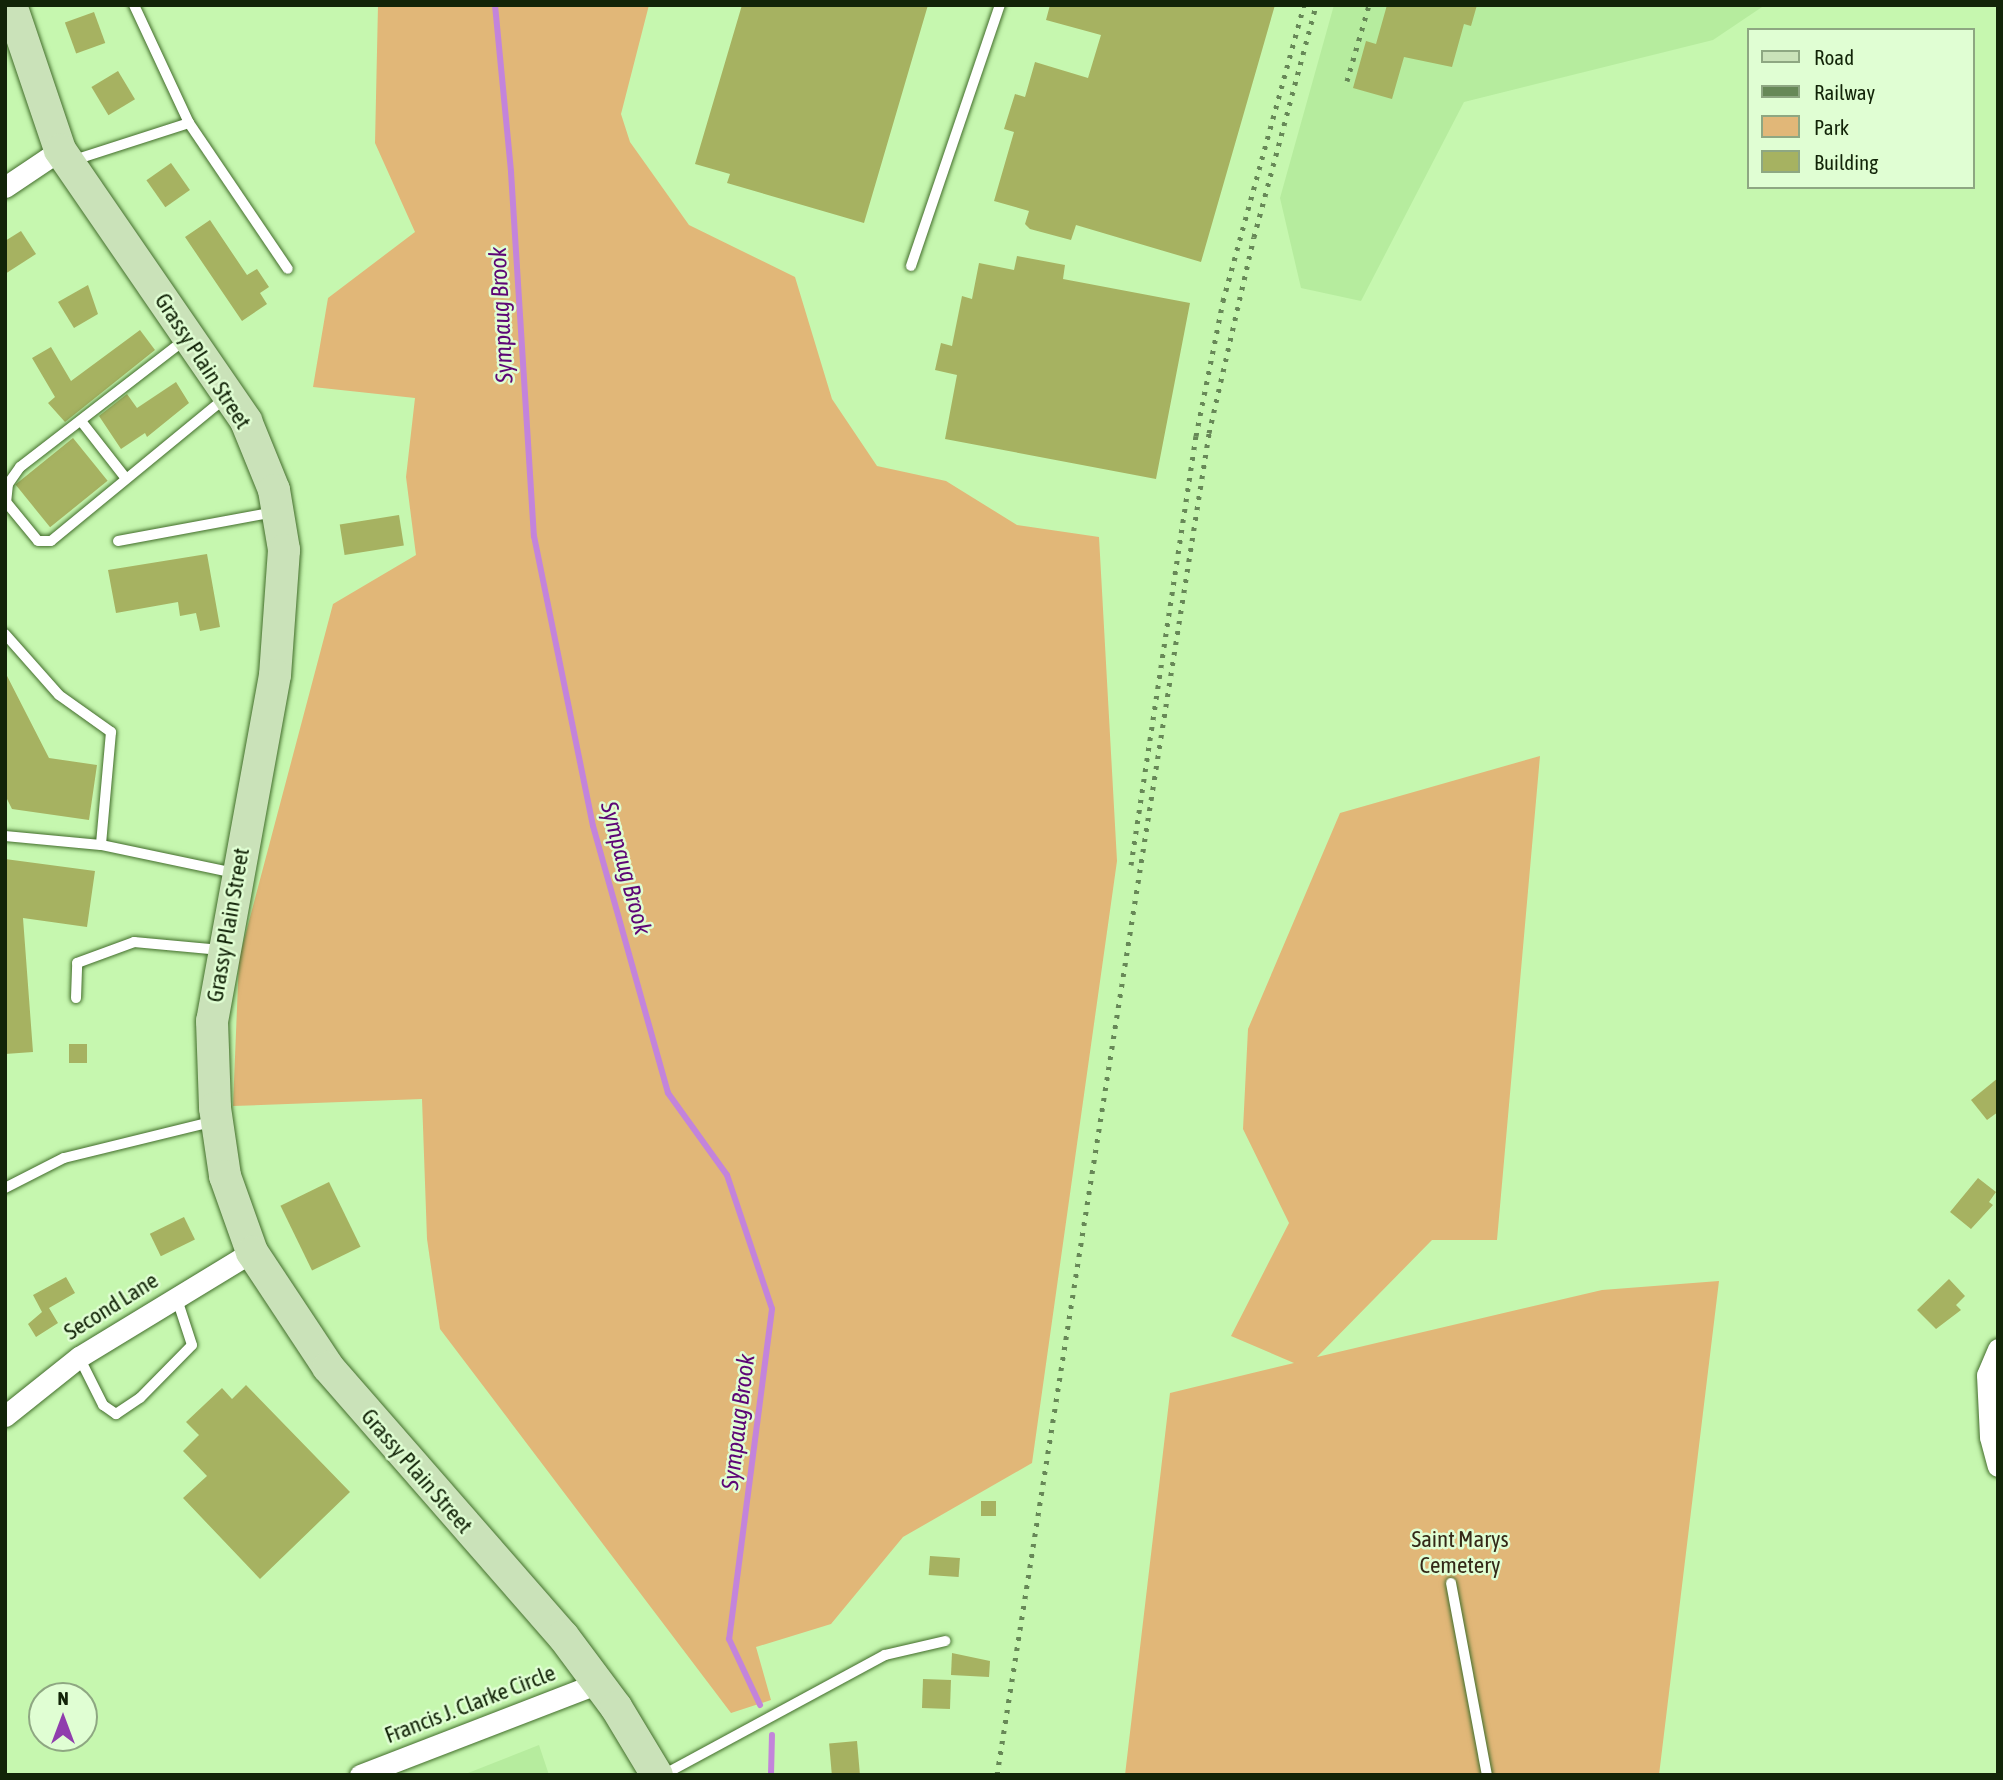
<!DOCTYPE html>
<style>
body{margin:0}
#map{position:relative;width:2003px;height:1780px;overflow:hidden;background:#c6f7af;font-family:"Asap Condensed",sans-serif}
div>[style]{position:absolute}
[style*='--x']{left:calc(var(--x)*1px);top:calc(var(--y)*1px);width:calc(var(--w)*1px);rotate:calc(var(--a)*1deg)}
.built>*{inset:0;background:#b6ec9e}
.green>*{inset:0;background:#e1b778}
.stream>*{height:6px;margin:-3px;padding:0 3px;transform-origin:3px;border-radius:3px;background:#c384db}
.building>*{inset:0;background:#a6b261;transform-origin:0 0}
.roads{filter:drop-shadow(0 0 2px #426d2b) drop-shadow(0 0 2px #426d2b)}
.lane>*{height:10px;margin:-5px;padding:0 5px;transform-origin:5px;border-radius:5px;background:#fff}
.street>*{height:21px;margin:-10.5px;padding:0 10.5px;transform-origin:10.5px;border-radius:10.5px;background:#fff}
.secondary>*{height:32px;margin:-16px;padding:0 16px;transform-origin:16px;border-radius:16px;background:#cae2b9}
.rail>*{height:5px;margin-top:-2.5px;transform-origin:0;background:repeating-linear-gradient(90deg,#678857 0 3.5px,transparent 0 10.5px)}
span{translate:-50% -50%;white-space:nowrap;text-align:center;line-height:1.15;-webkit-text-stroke:5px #e0fed3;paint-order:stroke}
.street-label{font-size:23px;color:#122408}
.park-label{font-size:23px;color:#342817}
.water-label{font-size:24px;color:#5d0676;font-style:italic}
.frame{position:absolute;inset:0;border:7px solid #122408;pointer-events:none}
.legend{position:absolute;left:1747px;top:28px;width:228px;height:161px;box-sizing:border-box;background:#e0fed3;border:2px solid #8ea782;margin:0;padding:9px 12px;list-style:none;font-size:21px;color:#122408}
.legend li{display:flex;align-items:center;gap:14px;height:35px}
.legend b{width:35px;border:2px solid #8ea782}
.north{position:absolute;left:28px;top:1682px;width:70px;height:70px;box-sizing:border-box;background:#e0fed3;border:2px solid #8ea782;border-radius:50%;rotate:0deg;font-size:19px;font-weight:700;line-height:28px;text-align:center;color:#122408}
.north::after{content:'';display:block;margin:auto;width:24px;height:32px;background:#903ead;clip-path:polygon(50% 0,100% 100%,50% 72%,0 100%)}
</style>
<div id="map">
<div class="built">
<div style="clip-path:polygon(1334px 5px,1765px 5px,1713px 40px,1464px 102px,1361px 301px,1301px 288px,1280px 198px)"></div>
<div style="clip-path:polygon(539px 1745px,549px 1775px,463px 1775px)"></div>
</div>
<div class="green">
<div style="clip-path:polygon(378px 5px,649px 5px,621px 114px,630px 142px,689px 225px,795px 277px,832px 399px,877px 466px,946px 481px,1017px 525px,1099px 537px,1117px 861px,1032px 1463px,903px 1537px,831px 1624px,756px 1647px,771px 1700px,731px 1713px,440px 1329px,427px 1239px,422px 1099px,233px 1106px,239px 959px,333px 604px,416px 555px,406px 477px,415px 398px,313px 387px,328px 298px,415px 232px,375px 143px)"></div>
<div style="clip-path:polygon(1540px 756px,1497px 1240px,1432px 1240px,1317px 1357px,1602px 1290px,1719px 1281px,1659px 1775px,1125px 1775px,1170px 1393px,1294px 1363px,1231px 1336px,1289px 1223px,1243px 1129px,1248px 1029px,1340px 813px)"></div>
</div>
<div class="stream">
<div style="--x:495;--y:5;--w:168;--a:84.5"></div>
<div style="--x:511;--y:172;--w:365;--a:86.4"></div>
<div style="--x:534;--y:536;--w:296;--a:78.5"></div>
<div style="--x:593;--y:826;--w:277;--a:74.3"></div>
<div style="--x:668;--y:1093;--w:101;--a:54.3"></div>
<div style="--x:727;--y:1175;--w:141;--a:71.4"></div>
<div style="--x:772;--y:1309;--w:333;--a:97.4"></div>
<div style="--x:729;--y:1639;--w:73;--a:64.8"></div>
<div style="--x:771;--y:1775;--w:40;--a:-88.6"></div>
</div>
<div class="building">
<div style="clip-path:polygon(742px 5px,928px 5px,864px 223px,727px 183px,730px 174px,695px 164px)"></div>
<div style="clip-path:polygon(1050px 5px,1275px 5px,1201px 262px,1076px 225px,1071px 240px,1030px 229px,1025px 224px,1029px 211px,994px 201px,1014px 132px,1004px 129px,1015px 94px,1025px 97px,1035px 62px,1088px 78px,1101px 35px,1046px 20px)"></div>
<div style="clip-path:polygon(1387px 5px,1477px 5px,1471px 26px,1464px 24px,1452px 67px,1404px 57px,1392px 99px,1353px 88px,1366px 41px,1376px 44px)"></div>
<div style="left:94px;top:12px;width:33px;height:31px;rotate:70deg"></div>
<div style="left:118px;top:71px;width:33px;height:31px;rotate:59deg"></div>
<div style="left:171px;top:163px;width:33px;height:30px;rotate:55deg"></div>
<div style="clip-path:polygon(210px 220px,247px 275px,257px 269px,269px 287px,260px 293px,267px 304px,242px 321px,185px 237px)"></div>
<div style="clip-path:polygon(21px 231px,36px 254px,5px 274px,5px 241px)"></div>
<div style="clip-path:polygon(1017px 256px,1065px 265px,1063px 279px,1190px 303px,1156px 479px,945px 439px,957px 375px,935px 370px,941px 343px,952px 346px,962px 296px,972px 299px,979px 263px,1014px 270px)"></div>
<div style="clip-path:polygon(88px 285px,98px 314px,74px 328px,58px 302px)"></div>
<div style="clip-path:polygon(140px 330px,155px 350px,65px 422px,48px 403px,55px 397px,32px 358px,51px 347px,71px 381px)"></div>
<div style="clip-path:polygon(176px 382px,189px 403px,147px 437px,145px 433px,121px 449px,99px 416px,127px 394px,137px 408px)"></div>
<div style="left:73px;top:438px;width:55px;height:74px;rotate:51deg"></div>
<div style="left:399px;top:515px;width:31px;height:60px;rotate:81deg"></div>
<div style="clip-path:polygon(207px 554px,220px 627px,200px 631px,196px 613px,180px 616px,178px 602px,116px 613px,108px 570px)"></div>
<div style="clip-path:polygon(5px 672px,49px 758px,97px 765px,89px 820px,12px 809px,5px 795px)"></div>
<div style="clip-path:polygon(5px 859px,95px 871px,87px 927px,23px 918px,33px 1052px,5px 1054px)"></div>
<div style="left:87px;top:1044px;width:19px;height:18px;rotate:90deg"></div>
<div style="clip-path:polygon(1998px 1078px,1998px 1112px,1987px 1120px,1971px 1100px)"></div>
<div style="clip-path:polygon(1978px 1178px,1996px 1192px,1989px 1202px,1993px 1205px,1971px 1229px,1950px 1212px)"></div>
<div style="left:329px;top:1182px;width:72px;height:54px;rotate:64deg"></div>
<div style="left:184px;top:1217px;width:25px;height:38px;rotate:64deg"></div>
<div style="clip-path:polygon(66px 1277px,75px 1293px,49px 1308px,58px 1323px,36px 1337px,28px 1324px,42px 1312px,33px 1295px)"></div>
<div style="clip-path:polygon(1949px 1279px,1965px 1296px,1956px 1305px,1961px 1310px,1936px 1329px,1917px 1310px)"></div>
<div style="clip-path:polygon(246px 1385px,350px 1492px,260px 1579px,183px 1498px,207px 1476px,183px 1451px,199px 1435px,186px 1422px,222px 1388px,232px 1399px)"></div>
<div style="left:981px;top:1501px;width:15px;height:15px"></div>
<div style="left:930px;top:1556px;width:30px;height:19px;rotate:4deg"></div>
<div style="clip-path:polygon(952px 1653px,990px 1661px,989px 1677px,951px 1675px)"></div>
<div style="left:923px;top:1679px;width:28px;height:29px;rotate:2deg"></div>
<div style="left:857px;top:1741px;width:34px;height:28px;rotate:85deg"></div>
</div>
<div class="roads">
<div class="lane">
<div style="--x:189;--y:123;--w:176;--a:55.9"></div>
<div style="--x:71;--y:161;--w:124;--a:-17.9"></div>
<div style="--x:189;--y:123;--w:130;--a:-115"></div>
<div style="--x:911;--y:266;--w:276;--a:-71.2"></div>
<div style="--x:187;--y:338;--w:211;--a:142.3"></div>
<div style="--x:20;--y:467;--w:21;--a:125"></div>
<div style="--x:8;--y:484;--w:18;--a:96"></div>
<div style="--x:6;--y:502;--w:50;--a:50.6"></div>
<div style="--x:38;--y:541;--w:13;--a:0"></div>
<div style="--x:51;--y:541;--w:227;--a:-39.4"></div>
<div style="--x:81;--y:421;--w:70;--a:52"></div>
<div style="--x:118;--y:541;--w:160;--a:-10.5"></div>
<div style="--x:5;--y:634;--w:81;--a:48.5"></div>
<div style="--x:59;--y:695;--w:64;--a:35.4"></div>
<div style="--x:111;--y:732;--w:113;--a:95.1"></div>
<div style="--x:5;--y:836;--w:96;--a:5.4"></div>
<div style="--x:101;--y:845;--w:137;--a:11.8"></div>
<div style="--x:76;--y:998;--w:35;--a:-88"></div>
<div style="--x:77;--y:963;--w:61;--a:-20.2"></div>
<div style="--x:134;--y:942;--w:87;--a:5.3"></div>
<div style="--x:5;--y:1188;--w:66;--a:-27"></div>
<div style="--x:64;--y:1158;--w:155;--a:-13.8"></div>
<div style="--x:79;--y:1357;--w:54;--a:63.4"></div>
<div style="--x:103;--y:1405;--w:16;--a:35"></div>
<div style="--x:116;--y:1414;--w:29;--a:-34"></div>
<div style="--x:140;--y:1398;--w:74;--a:-45.5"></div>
<div style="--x:192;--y:1345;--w:52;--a:-108.1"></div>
<div style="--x:1451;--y:1583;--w:195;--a:79.4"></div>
<div style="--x:663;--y:1775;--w:252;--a:-28.4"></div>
<div style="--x:885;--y:1655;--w:62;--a:-13.1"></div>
</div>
<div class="street">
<div style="--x:5;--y:187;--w:66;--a:-33.9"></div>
<div style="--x:1998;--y:1349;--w:28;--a:113"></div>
<div style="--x:1987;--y:1375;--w:62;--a:87.2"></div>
<div style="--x:1990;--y:1437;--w:30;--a:75"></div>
<div style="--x:5;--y:1416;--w:95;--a:-38.6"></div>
<div style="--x:79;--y:1357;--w:202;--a:-31.3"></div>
<div style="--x:360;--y:1775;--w:255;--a:-21.1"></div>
</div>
<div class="secondary">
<div style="--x:11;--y:5;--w:153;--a:71.3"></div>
<div style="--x:60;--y:150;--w:329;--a:55.5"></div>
<div style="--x:246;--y:421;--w:74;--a:67.9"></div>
<div style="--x:274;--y:490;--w:61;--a:80.5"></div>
<div style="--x:284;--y:550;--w:125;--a:94.1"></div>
<div style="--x:275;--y:675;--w:352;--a:100.3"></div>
<div style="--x:212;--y:1021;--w:87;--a:88"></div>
<div style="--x:215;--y:1108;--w:69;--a:81.6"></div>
<div style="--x:225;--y:1176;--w:81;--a:70.4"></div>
<div style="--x:252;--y:1252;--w:138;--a:56.5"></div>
<div style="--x:328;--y:1367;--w:357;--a:48.9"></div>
<div style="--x:563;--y:1636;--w:89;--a:53.3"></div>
<div style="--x:616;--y:1707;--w:79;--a:58.9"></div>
</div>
</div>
<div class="rail">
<div style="--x:1347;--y:81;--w:79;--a:-73.9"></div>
<div style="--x:1131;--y:865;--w:434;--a:-81.4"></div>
<div style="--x:1196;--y:436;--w:138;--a:-78.7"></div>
<div style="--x:1223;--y:301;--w:307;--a:-74.7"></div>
<div style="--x:997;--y:1775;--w:1359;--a:-81.02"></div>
<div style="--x:1209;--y:433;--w:201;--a:-77.1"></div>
<div style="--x:1254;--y:237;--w:240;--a:-75"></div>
</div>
<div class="street-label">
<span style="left:203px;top:361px;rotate:57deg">Grassy Plain Street</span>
<span style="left:228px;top:925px;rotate:-80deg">Grassy Plain Street</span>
<span style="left:111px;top:1306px;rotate:-32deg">Second Lane</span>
<span style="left:417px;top:1471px;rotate:49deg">Grassy Plain Street</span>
<span style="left:470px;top:1704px;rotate:-21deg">Francis J. Clarke Circle</span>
</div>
<div class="park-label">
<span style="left:1460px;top:1552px">Saint Marys<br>Cemetery</span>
</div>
<div class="water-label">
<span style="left:501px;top:315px;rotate:-93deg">Sympaug Brook</span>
<span style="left:626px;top:868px;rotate:75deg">Sympaug Brook</span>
<span style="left:738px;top:1422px;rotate:-83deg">Sympaug Brook</span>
</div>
<div class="frame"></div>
<ul class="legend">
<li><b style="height:9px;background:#cae2b9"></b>Road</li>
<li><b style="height:9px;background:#678857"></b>Railway</li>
<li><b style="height:19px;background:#e1b778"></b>Park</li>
<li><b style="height:19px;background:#a6b261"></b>Building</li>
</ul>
<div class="north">N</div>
</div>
